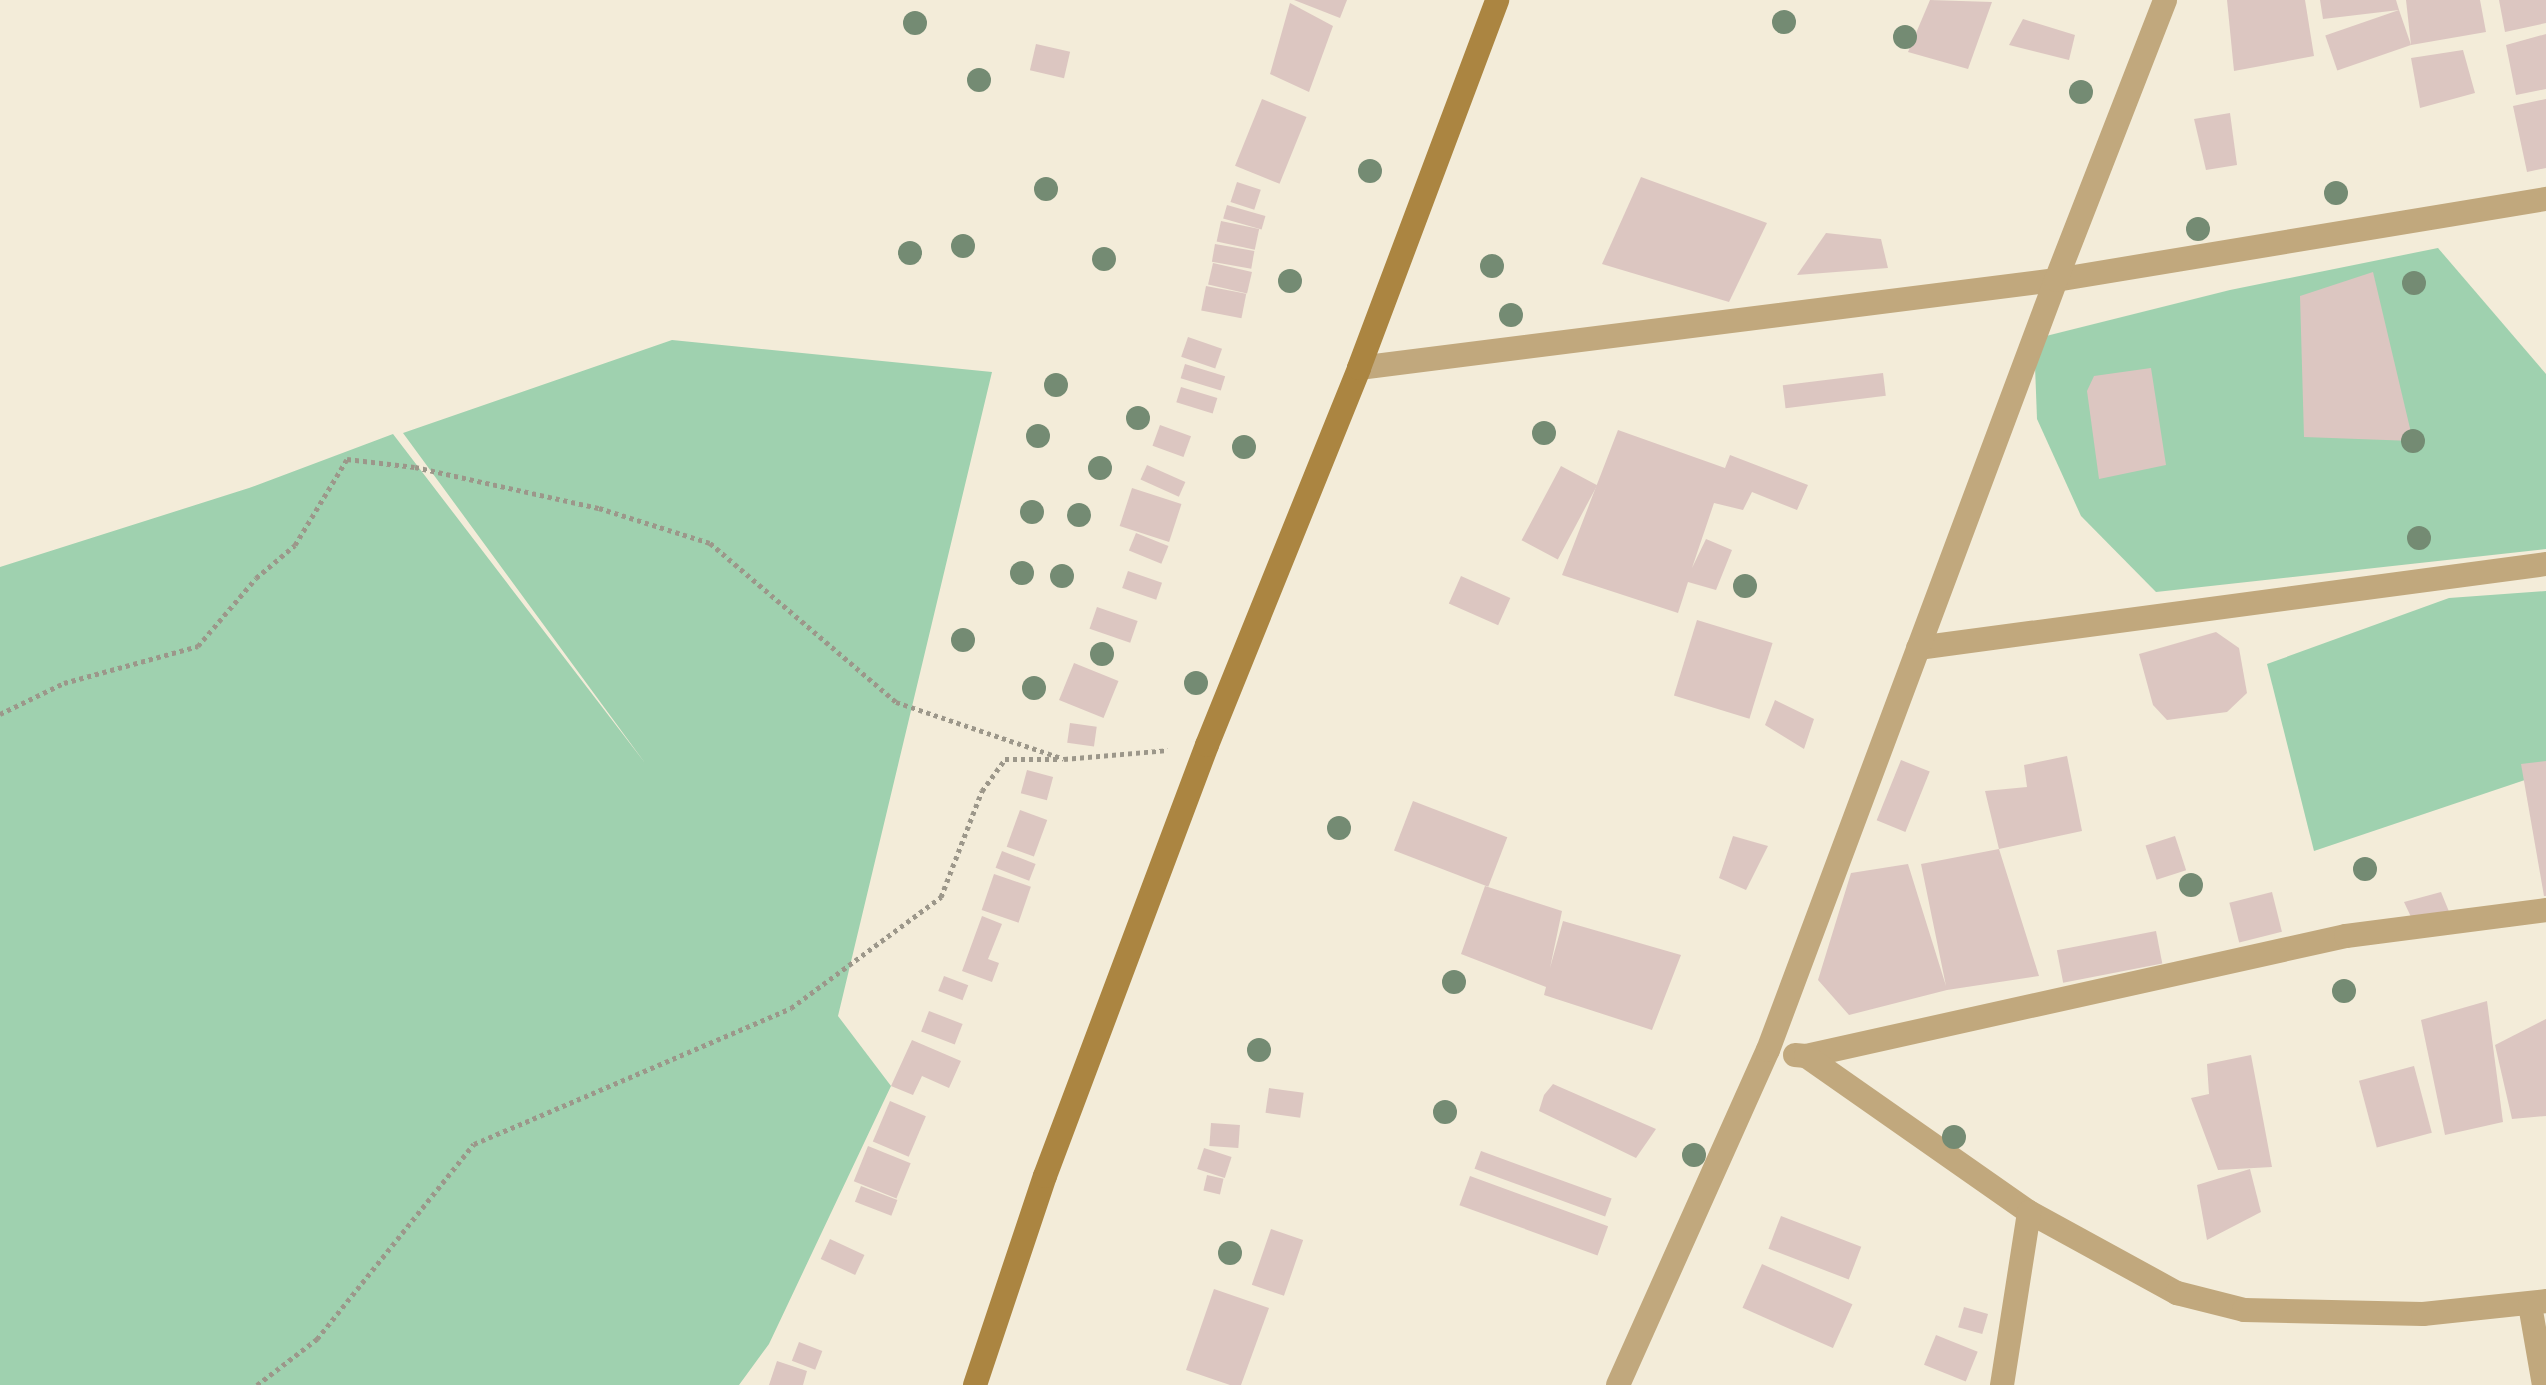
<!DOCTYPE html>
<style>
body{margin:0}
#map{position:relative;width:2546px;height:1385px;overflow:hidden;background:#f3ecd9;font-family:Jost,sans-serif}
div>[style]{position:absolute}
[style*='--x']{left:calc(var(--x)*1px);top:calc(var(--y)*1px);width:calc(var(--w)*1px);rotate:calc(var(--a)*1deg)}
.green>*{inset:0;background:#9fd1af}
.building>*{inset:0;background:#dcc6c1;transform-origin:0 0}
.path>*{height:5px;margin-top:-2.5px;transform-origin:0;background:repeating-linear-gradient(90deg,#9c978a 0 4px,transparent 0 8px)}
.street>*{height:24px;margin:-12px;padding:0 12px;transform-origin:12px;border-radius:12px;background:#c1a87d}
.secondary>*{height:24px;margin:-12px;padding:0 12px;transform-origin:12px;border-radius:12px;background:#ab8541}
.trees>*{width:24px;height:24px;margin:-12px;border-radius:50%;background:#748b73}
span{translate:-50% -50%;white-space:nowrap;text-align:center;line-height:1.15;-webkit-text-stroke:8px #fff;paint-order:stroke}
</style>
<div id="map">
<div class="green">
<div style="clip-path:polygon(2438px 248px,2546px 374px,2546px 549px,2156px 592px,2081px 516px,2037px 419px,2034px 339px,2230px 290px)"></div>
<div style="clip-path:polygon(672px 340px,992px 372px,838px 1016px,891px 1086px,769px 1344px,739px 1385px,0 1385px,0 567px,249px 488px,393px 434px,645px 763px,403px 433px)"></div>
<div style="clip-path:polygon(2546px 591px,2546px 773px,2314px 851px,2267px 664px,2449px 598px)"></div>
</div>
<div class="building">
<div style="clip-path:polygon(1294px 0,1347px 0,1340px 18px)"></div>
<div style="clip-path:polygon(1930px 0,1992px 2px,1968px 69px,1908px 52px)"></div>
<div style="clip-path:polygon(2227px 0,2305px 0,2314px 56px,2234px 71px)"></div>
<div style="clip-path:polygon(2320px 0,2396px 0,2399px 10px,2323px 19px)"></div>
<div style="clip-path:polygon(2406px 0,2480px 0,2486px 32px,2411px 45px)"></div>
<div style="clip-path:polygon(2499px 0,2546px 0,2546px 23px,2505px 32px)"></div>
<div style="clip-path:polygon(1290px 3px,1333px 26px,1309px 92px,1270px 74px)"></div>
<div style="left:2399px;top:10px;width:37px;height:78px;rotate:71deg"></div>
<div style="clip-path:polygon(2023px 19px,2075px 35px,2069px 60px,2009px 45px)"></div>
<div style="clip-path:polygon(2546px 34px,2546px 89px,2516px 95px,2506px 45px)"></div>
<div style="left:1036px;top:44px;width:35px;height:27px;rotate:13deg"></div>
<div style="clip-path:polygon(2463px 50px,2475px 93px,2420px 108px,2411px 58px)"></div>
<div style="left:1262px;top:99px;width:48px;height:72px;rotate:22deg"></div>
<div style="clip-path:polygon(2546px 99px,2546px 168px,2527px 172px,2513px 106px)"></div>
<div style="clip-path:polygon(2230px 113px,2237px 165px,2206px 170px,2194px 119px)"></div>
<div style="clip-path:polygon(1641px 177px,1767px 223px,1729px 302px,1602px 264px)"></div>
<div style="left:1237px;top:182px;width:25px;height:21px;rotate:18deg"></div>
<div style="left:1227px;top:205px;width:40px;height:14px;rotate:16deg"></div>
<div style="left:1221px;top:221px;width:39px;height:21px;rotate:12deg"></div>
<div style="clip-path:polygon(1826px 233px,1881px 239px,1888px 268px,1797px 275px)"></div>
<div style="left:1215px;top:244px;width:40px;height:18px;rotate:10deg"></div>
<div style="left:1213px;top:263px;width:40px;height:22px;rotate:13deg"></div>
<div style="clip-path:polygon(2373px 272px,2413px 441px,2304px 437px,2300px 296px)"></div>
<div style="left:1206px;top:286px;width:41px;height:25px;rotate:11deg"></div>
<div style="left:1188px;top:337px;width:36px;height:21px;rotate:19deg"></div>
<div style="left:1185px;top:364px;width:42px;height:15px;rotate:17deg"></div>
<div style="clip-path:polygon(2151px 368px,2166px 465px,2099px 479px,2087px 391px,2094px 376px)"></div>
<div style="left:1883px;top:373px;width:23px;height:101px;rotate:83deg"></div>
<div style="left:1181px;top:387px;width:38px;height:16px;rotate:17deg"></div>
<div style="left:1160px;top:425px;width:33px;height:22px;rotate:20deg"></div>
<div style="clip-path:polygon(1618px 430px,1725px 468px,1730px 455px,1808px 485px,1797px 510px,1752px 492px,1743px 510px,1714px 503px,1692px 568px,1706px 539px,1732px 550px,1716px 590px,1688px 582px,1678px 613px,1562px 575px)"></div>
<div style="left:1147px;top:465px;width:42px;height:16px;rotate:24deg"></div>
<div style="left:1561px;top:466px;width:41px;height:84px;rotate:28deg"></div>
<div style="left:1132px;top:488px;width:52px;height:40px;rotate:18deg"></div>
<div style="left:1136px;top:533px;width:35px;height:19px;rotate:22deg"></div>
<div style="left:1128px;top:571px;width:36px;height:18px;rotate:19deg"></div>
<div style="left:1461px;top:576px;width:54px;height:30px;rotate:24deg"></div>
<div style="left:1097px;top:607px;width:43px;height:23px;rotate:19deg"></div>
<div style="left:1697px;top:620px;width:79px;height:79px;rotate:17deg"></div>
<div style="clip-path:polygon(2216px 632px,2239px 648px,2247px 693px,2227px 712px,2167px 720px,2153px 705px,2139px 654px)"></div>
<div style="left:1074px;top:663px;width:48px;height:40px;rotate:22deg"></div>
<div style="clip-path:polygon(1775px 700px,1814px 719px,1804px 749px,1765px 725px)"></div>
<div style="left:1070px;top:723px;width:27px;height:20px;rotate:8deg"></div>
<div style="clip-path:polygon(2067px 756px,2082px 831px,1999px 849px,1985px 791px,2027px 787px,2024px 765px)"></div>
<div style="left:1901px;top:760px;width:31px;height:65px;rotate:22deg"></div>
<div style="clip-path:polygon(2546px 761px,2546px 896px,2544px 896px,2521px 764px)"></div>
<div style="left:1027px;top:770px;width:27px;height:24px;rotate:15deg"></div>
<div style="left:1413px;top:801px;width:101px;height:53px;rotate:21deg"></div>
<div style="left:1020px;top:810px;width:29px;height:39px;rotate:20deg"></div>
<div style="clip-path:polygon(1733px 836px,1768px 846px,1746px 890px,1719px 878px)"></div>
<div style="left:2175px;top:836px;width:36px;height:31px;rotate:72deg"></div>
<div style="clip-path:polygon(1999px 849px,2039px 976px,1947px 990px,1849px 1015px,1818px 980px,1851px 873px,1908px 864px,1946px 986px,1921px 864px)"></div>
<div style="left:1002px;top:851px;width:36px;height:18px;rotate:21deg"></div>
<div style="left:994px;top:874px;width:39px;height:38px;rotate:19deg"></div>
<div style="clip-path:polygon(1485px 886px,1562px 911px,1550px 968px,1563px 921px,1681px 955px,1652px 1030px,1544px 995px,1546px 987px,1461px 954px)"></div>
<div style="left:2272px;top:892px;width:41px;height:44px;rotate:76deg"></div>
<div style="clip-path:polygon(2441px 892px,2450px 914px,2411px 917px,2404px 902px)"></div>
<div style="clip-path:polygon(982px 916px,1002px 924px,988px 959px,999px 963px,992px 982px,962px 971px)"></div>
<div style="left:2156px;top:931px;width:33px;height:101px;rotate:79deg"></div>
<div style="left:944px;top:976px;width:26px;height:16px;rotate:21deg"></div>
<div style="clip-path:polygon(2487px 1001px,2503px 1122px,2445px 1135px,2421px 1020px)"></div>
<div style="left:929px;top:1011px;width:36px;height:22px;rotate:21deg"></div>
<div style="clip-path:polygon(2546px 1019px,2546px 1116px,2512px 1119px,2495px 1045px)"></div>
<div style="clip-path:polygon(912px 1040px,961px 1061px,949px 1088px,922px 1076px,913px 1095px,891px 1086px)"></div>
<div style="clip-path:polygon(2251px 1055px,2272px 1167px,2218px 1170px,2191px 1098px,2209px 1094px,2207px 1064px)"></div>
<div style="left:2414px;top:1066px;width:69px;height:57px;rotate:75deg"></div>
<div style="clip-path:polygon(1553px 1084px,1656px 1129px,1636px 1158px,1539px 1111px,1544px 1095px)"></div>
<div style="left:1269px;top:1088px;width:35px;height:25px;rotate:8deg"></div>
<div style="left:890px;top:1101px;width:39px;height:44px;rotate:23deg"></div>
<div style="left:1211px;top:1123px;width:29px;height:23px;rotate:4deg"></div>
<div style="left:868px;top:1146px;width:46px;height:38px;rotate:22deg"></div>
<div style="left:1204px;top:1148px;width:29px;height:22px;rotate:18deg"></div>
<div style="left:1481px;top:1151px;width:139px;height:19px;rotate:20deg"></div>
<div style="clip-path:polygon(2250px 1169px,2261px 1212px,2207px 1240px,2197px 1185px)"></div>
<div style="left:1207px;top:1175px;width:17px;height:16px;rotate:13deg"></div>
<div style="left:1470px;top:1176px;width:147px;height:31px;rotate:20deg"></div>
<div style="left:861px;top:1186px;width:39px;height:17px;rotate:21deg"></div>
<div style="left:1781px;top:1216px;width:86px;height:35px;rotate:21deg"></div>
<div style="left:1271px;top:1229px;width:34px;height:59px;rotate:19deg"></div>
<div style="left:830px;top:1239px;width:38px;height:22px;rotate:25deg"></div>
<div style="left:1762px;top:1264px;width:99px;height:48px;rotate:24deg"></div>
<div style="clip-path:polygon(1214px 1289px,1269px 1308px,1241px 1385px,1230px 1385px,1186px 1370px)"></div>
<div style="left:1964px;top:1307px;width:25px;height:21px;rotate:16deg"></div>
<div style="left:1936px;top:1335px;width:45px;height:32px;rotate:22deg"></div>
<div style="left:799px;top:1342px;width:25px;height:20px;rotate:21deg"></div>
<div style="clip-path:polygon(777px 1361px,807px 1371px,803px 1385px,769px 1385px)"></div>
</div>
<div class="path">
<div style="--x:0;--y:714;--w:71;--a:-25.8"></div>
<div style="--x:64;--y:683;--w:139;--a:-15.4"></div>
<div style="--x:198;--y:646;--w:89;--a:-49.5"></div>
<div style="--x:256;--y:578;--w:51;--a:-40.2"></div>
<div style="--x:295;--y:545;--w:100;--a:-58.8"></div>
<div style="--x:347;--y:459;--w:68;--a:6.7"></div>
<div style="--x:415;--y:467;--w:189;--a:12.6"></div>
<div style="--x:599;--y:508;--w:116;--a:17.5"></div>
<div style="--x:710;--y:543;--w:245;--a:40.5"></div>
<div style="--x:896;--y:702;--w:177;--a:18.7"></div>
<div style="--x:1064;--y:759;--w:104;--a:-4.9"></div>
<div style="--x:257;--y:1385;--w:76;--a:-37.5"></div>
<div style="--x:317;--y:1339;--w:250;--a:-51.2"></div>
<div style="--x:474;--y:1144;--w:345;--a:-23.2"></div>
<div style="--x:791;--y:1008;--w:187;--a:-36.5"></div>
<div style="--x:941;--y:897;--w:114;--a:-68.9"></div>
<div style="--x:982;--y:791;--w:39;--a:-54"></div>
<div style="--x:1005;--y:759;--w:54;--a:0"></div>
</div>
<div class="street">
<div style="--x:1359;--y:368;--w:703;--a:-7.2"></div>
<div style="--x:2056;--y:280;--w:497;--a:-9.4"></div>
<div style="--x:1918;--y:648;--w:634;--a:-7.62"></div>
<div style="--x:1795;--y:1055;--w:11;--a:5"></div>
<div style="--x:1806;--y:1056;--w:553;--a:-12.53"></div>
<div style="--x:2346;--y:936;--w:202;--a:-7.4"></div>
<div style="--x:1806;--y:1056;--w:272;--a:35"></div>
<div style="--x:2029;--y:1212;--w:169;--a:28.7"></div>
<div style="--x:2177;--y:1293;--w:69;--a:14.2"></div>
<div style="--x:2244;--y:1310;--w:179;--a:1.3"></div>
<div style="--x:2423;--y:1314;--w:124;--a:-6"></div>
<div style="--x:2530;--y:1305;--w:81;--a:80.1"></div>
<div style="--x:1618;--y:1385;--w:367;--a:-65.9"></div>
<div style="--x:1768;--y:1050;--w:822;--a:-69.49"></div>
<div style="--x:2056;--y:280;--w:300;--a:-68.7"></div>
<div style="--x:2002;--y:1385;--w:175;--a:-81.1"></div>
</div>
<div class="secondary">
<div style="--x:975;--y:1385;--w:220;--a:-71.5"></div>
<div style="--x:1045;--y:1176;--w:460;--a:-69.4"></div>
<div style="--x:1207;--y:745;--w:406;--a:-68"></div>
<div style="--x:1359;--y:368;--w:393;--a:-69.4"></div>
</div>
<div class="trees">
<div style="left:1784px;top:22px"></div>
<div style="left:915px;top:23px"></div>
<div style="left:1905px;top:37px"></div>
<div style="left:979px;top:80px"></div>
<div style="left:2081px;top:92px"></div>
<div style="left:1370px;top:171px"></div>
<div style="left:1046px;top:189px"></div>
<div style="left:2336px;top:193px"></div>
<div style="left:2198px;top:229px"></div>
<div style="left:963px;top:246px"></div>
<div style="left:910px;top:253px"></div>
<div style="left:1104px;top:259px"></div>
<div style="left:1492px;top:266px"></div>
<div style="left:1290px;top:281px"></div>
<div style="left:2414px;top:283px"></div>
<div style="left:1511px;top:315px"></div>
<div style="left:1056px;top:385px"></div>
<div style="left:1138px;top:418px"></div>
<div style="left:1544px;top:433px"></div>
<div style="left:1038px;top:436px"></div>
<div style="left:2413px;top:441px"></div>
<div style="left:1244px;top:447px"></div>
<div style="left:1100px;top:468px"></div>
<div style="left:1032px;top:512px"></div>
<div style="left:1079px;top:515px"></div>
<div style="left:2419px;top:538px"></div>
<div style="left:1022px;top:573px"></div>
<div style="left:1062px;top:576px"></div>
<div style="left:1745px;top:586px"></div>
<div style="left:963px;top:640px"></div>
<div style="left:1102px;top:654px"></div>
<div style="left:1196px;top:683px"></div>
<div style="left:1034px;top:688px"></div>
<div style="left:1339px;top:828px"></div>
<div style="left:2365px;top:869px"></div>
<div style="left:2191px;top:885px"></div>
<div style="left:1454px;top:982px"></div>
<div style="left:2344px;top:991px"></div>
<div style="left:1259px;top:1050px"></div>
<div style="left:1445px;top:1112px"></div>
<div style="left:1954px;top:1137px"></div>
<div style="left:1694px;top:1155px"></div>
<div style="left:1230px;top:1253px"></div>
</div>
</div>
